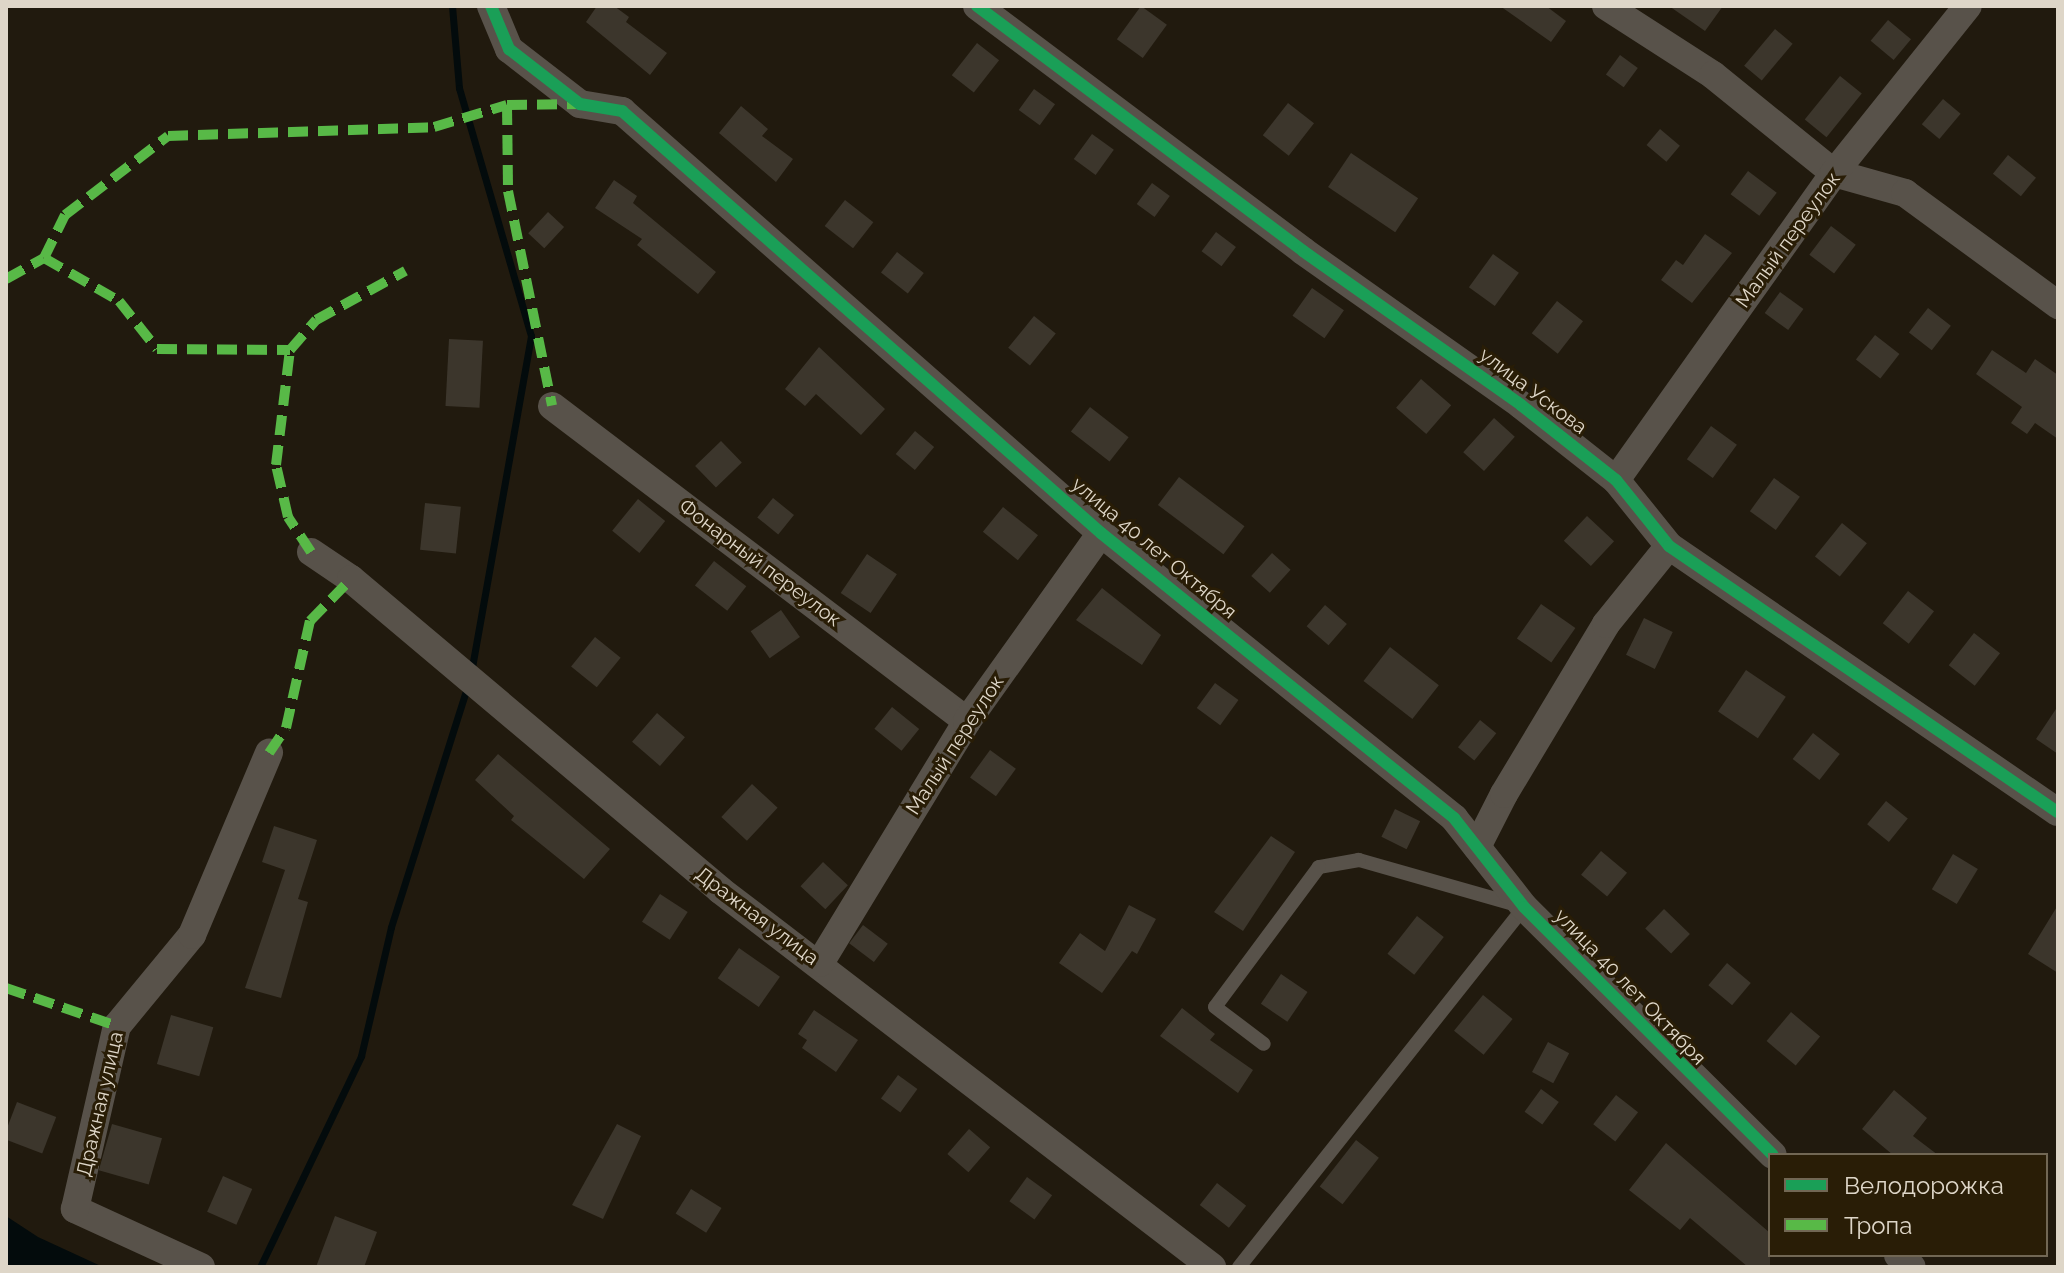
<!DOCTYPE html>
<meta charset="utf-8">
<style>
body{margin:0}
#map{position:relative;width:2064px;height:1273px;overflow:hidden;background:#211a0e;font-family:Raleway,sans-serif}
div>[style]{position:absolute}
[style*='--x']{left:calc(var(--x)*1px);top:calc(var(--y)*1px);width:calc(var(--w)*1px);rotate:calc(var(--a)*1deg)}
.water>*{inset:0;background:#030b0c}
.stream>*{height:7px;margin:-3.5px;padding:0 3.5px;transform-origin:3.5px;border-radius:3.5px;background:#030b0c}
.building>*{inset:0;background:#3c362c;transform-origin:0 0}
.lane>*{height:14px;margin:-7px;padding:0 7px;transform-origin:7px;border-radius:7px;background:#58524a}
.street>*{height:28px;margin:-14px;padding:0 14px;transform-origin:14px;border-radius:14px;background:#58524a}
.quiet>*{height:10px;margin-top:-5px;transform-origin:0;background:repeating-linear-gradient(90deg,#58b947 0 20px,transparent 0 30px)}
.cycleway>*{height:12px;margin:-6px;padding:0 6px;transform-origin:6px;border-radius:6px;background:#1a9f57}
span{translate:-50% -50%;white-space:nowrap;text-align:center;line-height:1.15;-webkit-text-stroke:6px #291d06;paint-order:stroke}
.street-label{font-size:20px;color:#ded6c8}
.frame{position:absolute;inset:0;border:8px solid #ded6c8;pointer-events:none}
.legend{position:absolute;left:1768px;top:1153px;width:280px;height:104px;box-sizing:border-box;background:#291d06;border:2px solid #716754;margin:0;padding:10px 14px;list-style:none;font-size:24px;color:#ded6c8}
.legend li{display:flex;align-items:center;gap:16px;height:40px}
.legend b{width:40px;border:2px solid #716754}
</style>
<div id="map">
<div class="water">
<div style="clip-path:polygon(6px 1216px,38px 1237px,103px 1267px,6px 1267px)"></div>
</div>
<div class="stream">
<div style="--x:452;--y:6;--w:82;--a:85.1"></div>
<div style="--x:459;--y:88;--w:258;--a:73.8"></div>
<div style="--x:531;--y:336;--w:341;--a:100.1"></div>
<div style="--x:260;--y:1267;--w:234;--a:-64.4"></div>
<div style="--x:361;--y:1056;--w:132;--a:-76.9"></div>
<div style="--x:391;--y:927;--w:251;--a:-72.4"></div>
</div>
<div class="building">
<div style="clip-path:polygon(597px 6px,614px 6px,629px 17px,626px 22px,667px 53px,650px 75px,586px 22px)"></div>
<div style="left:1141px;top:6px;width:32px;height:41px;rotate:36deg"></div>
<div style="clip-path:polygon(1500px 6px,1546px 6px,1566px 21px,1551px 42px)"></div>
<div style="clip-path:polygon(1669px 6px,1723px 6px,1705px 31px)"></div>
<div style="left:1888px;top:20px;width:30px;height:27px;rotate:40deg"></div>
<div style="left:1775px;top:29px;width:23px;height:48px;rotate:40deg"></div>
<div style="left:977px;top:43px;width:28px;height:41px;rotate:38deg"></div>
<div style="left:1620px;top:55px;width:22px;height:24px;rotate:36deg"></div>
<div style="left:1840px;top:76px;width:28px;height:56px;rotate:39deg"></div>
<div style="left:1034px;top:89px;width:26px;height:26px;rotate:36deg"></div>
<div style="left:1943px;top:99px;width:23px;height:33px;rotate:40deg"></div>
<div style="left:1288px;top:103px;width:33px;height:41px;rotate:38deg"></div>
<div style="clip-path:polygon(741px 106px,768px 129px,762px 136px,793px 159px,776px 182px,719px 133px)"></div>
<div style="left:1660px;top:129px;width:26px;height:21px;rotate:40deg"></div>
<div style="left:1092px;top:134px;width:27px;height:31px;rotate:36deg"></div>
<div style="left:1351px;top:153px;width:81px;height:41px;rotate:34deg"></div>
<div style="left:2008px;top:155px;width:36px;height:24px;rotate:39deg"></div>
<div style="left:1748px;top:171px;width:36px;height:29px;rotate:37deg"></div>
<div style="clip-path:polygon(614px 180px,637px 196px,633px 203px,716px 272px,698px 294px,637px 245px,642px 239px,595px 208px)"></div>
<div style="left:1152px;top:183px;width:22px;height:26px;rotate:36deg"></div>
<div style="left:845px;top:200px;width:36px;height:33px;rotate:38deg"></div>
<div style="left:548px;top:212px;width:22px;height:29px;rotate:43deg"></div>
<div style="left:1831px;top:226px;width:31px;height:36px;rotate:37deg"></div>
<div style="left:1216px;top:232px;width:25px;height:24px;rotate:37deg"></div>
<div style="clip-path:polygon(1705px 234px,1732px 253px,1692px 303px,1661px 280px,1676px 260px,1683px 265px)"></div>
<div style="left:897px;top:252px;width:34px;height:26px;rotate:38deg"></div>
<div style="left:1493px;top:254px;width:32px;height:41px;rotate:36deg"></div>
<div style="left:1312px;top:288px;width:39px;height:34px;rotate:35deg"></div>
<div style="left:1780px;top:292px;width:29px;height:26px;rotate:36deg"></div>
<div style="left:1557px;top:301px;width:33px;height:41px;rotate:38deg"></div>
<div style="left:1928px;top:308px;width:29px;height:31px;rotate:38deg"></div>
<div style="left:1034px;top:316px;width:28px;height:41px;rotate:39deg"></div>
<div style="left:1875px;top:335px;width:31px;height:31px;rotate:38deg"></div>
<div style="left:449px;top:339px;width:34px;height:67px;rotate:3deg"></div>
<div style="clip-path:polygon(819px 347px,885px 409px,861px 435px,816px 394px,805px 406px,785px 389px)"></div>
<div style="clip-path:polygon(1992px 350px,2026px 373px,2035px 359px,2058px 375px,2058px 439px,2035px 423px,2027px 434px,2011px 423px,2022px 407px,1976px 374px)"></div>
<div style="left:1421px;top:379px;width:40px;height:38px;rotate:41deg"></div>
<div style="left:1090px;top:407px;width:49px;height:31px;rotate:38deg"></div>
<div style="left:1494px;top:418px;width:28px;height:46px;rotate:42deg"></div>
<div style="left:1711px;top:426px;width:32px;height:41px;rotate:36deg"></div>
<div style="left:915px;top:431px;width:25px;height:30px;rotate:40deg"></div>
<div style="left:721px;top:441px;width:30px;height:36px;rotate:46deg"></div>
<div style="left:1179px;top:477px;width:82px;height:35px;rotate:37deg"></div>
<div style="left:1774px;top:478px;width:32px;height:41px;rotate:36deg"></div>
<div style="left:773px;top:498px;width:27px;height:25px;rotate:39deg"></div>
<div style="left:638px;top:499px;width:35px;height:41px;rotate:39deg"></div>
<div style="left:425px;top:503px;width:36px;height:47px;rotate:6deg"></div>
<div style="left:1003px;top:507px;width:45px;height:32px;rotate:39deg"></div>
<div style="left:1587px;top:516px;width:37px;height:34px;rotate:43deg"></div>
<div style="left:1842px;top:523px;width:32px;height:43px;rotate:39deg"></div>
<div style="left:1272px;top:553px;width:25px;height:31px;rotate:42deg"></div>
<div style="left:867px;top:554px;width:36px;height:47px;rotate:34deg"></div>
<div style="left:714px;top:561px;width:41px;height:31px;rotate:38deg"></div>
<div style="clip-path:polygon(1102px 588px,1161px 635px,1142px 665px,1076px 620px)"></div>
<div style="left:1908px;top:591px;width:33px;height:41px;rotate:38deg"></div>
<div style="left:1541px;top:604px;width:42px;height:42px;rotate:35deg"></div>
<div style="left:1325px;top:605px;width:29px;height:28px;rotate:41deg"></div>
<div style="left:781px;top:610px;width:33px;height:37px;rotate:55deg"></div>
<div style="left:1644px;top:618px;width:32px;height:41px;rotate:26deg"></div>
<div style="left:1974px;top:633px;width:33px;height:41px;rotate:38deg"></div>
<div style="left:595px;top:637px;width:33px;height:38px;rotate:39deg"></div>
<div style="left:1390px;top:647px;width:62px;height:43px;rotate:38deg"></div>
<div style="left:1746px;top:670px;width:48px;height:50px;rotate:34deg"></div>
<div style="left:1215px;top:683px;width:29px;height:31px;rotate:36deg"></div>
<div style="clip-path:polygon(2058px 706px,2058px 754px,2036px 739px)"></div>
<div style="left:892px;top:707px;width:35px;height:28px;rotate:39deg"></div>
<div style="left:657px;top:713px;width:37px;height:38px;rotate:41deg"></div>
<div style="left:1480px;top:720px;width:21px;height:35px;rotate:39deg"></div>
<div style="left:1813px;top:733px;width:34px;height:33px;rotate:38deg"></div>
<div style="left:990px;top:750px;width:32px;height:34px;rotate:36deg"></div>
<div style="clip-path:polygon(498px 754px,610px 849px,584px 879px,511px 820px,514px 816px,475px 780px)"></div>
<div style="left:752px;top:784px;width:35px;height:45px;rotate:43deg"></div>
<div style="left:1886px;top:801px;width:28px;height:30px;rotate:39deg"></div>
<div style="left:1395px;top:809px;width:28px;height:31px;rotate:26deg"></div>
<div style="clip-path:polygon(274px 826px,317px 840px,298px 899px,308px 902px,281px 998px,245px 988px,285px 870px,262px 862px)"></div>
<div style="clip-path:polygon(1271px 836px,1295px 852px,1243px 931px,1214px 912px)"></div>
<div style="left:1601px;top:851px;width:34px;height:31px;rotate:40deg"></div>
<div style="left:1953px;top:854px;width:29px;height:41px;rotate:31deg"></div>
<div style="left:823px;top:862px;width:34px;height:33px;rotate:43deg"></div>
<div style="left:660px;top:894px;width:33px;height:33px;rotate:33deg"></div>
<div style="clip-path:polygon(1129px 905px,1156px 919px,1137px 954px,1132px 951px,1102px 993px,1059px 963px,1080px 933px,1105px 951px)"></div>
<div style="clip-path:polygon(2058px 905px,2058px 973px,2028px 954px)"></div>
<div style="left:1664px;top:909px;width:36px;height:27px;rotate:44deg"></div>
<div style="left:1417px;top:916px;width:34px;height:48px;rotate:38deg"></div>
<div style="left:863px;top:925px;width:31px;height:23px;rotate:37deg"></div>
<div style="left:739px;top:948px;width:50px;height:37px;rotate:35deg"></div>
<div style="left:1727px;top:963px;width:31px;height:29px;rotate:40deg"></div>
<div style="left:1281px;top:974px;width:32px;height:36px;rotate:34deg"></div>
<div style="left:1483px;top:995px;width:38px;height:46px;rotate:39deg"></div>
<div style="clip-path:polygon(1182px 1008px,1215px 1034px,1210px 1040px,1253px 1070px,1238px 1093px,1160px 1036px)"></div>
<div style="clip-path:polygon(814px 1010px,858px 1040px,836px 1072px,802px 1048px,807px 1040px,798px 1034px)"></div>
<div style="left:1791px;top:1012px;width:38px;height:38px;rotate:40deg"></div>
<div style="left:171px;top:1015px;width:44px;height:51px;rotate:16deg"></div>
<div style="left:1548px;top:1042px;width:24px;height:34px;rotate:28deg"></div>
<div style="left:898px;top:1075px;width:24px;height:29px;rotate:36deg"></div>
<div style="left:1541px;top:1089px;width:22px;height:28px;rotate:36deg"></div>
<div style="clip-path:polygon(1894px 1090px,1927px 1118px,1913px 1136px,1938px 1155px,1893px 1155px,1862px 1129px)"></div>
<div style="left:1616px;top:1095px;width:28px;height:37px;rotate:38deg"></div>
<div style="left:17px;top:1102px;width:42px;height:39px;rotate:21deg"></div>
<div style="left:112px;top:1124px;width:52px;height:48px;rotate:16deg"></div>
<div style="clip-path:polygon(617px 1124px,641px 1136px,603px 1219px,572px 1205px)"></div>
<div style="left:969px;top:1129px;width:28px;height:33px;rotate:41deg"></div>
<div style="left:1356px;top:1140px;width:29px;height:59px;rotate:38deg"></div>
<div style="clip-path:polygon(1666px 1143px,1770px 1233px,1770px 1267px,1748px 1267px,1690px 1218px,1680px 1230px,1629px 1190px)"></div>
<div style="left:223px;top:1176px;width:32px;height:39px;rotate:24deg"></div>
<div style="left:1027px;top:1177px;width:31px;height:30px;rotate:36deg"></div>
<div style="left:1217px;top:1183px;width:37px;height:28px;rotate:38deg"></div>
<div style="left:691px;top:1189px;width:36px;height:29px;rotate:32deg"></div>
<div style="clip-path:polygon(335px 1216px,377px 1232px,364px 1267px,316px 1267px)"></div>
</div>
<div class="lane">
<div style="--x:1239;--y:1267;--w:459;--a:-51.6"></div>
<div style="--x:1524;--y:907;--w:172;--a:-164.1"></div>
<div style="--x:1359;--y:860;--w:41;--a:170.1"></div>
<div style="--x:1319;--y:867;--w:174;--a:126.6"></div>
<div style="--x:1215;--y:1007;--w:61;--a:37.1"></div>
</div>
<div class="street">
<div style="--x:491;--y:6;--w:47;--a:67.3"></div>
<div style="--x:509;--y:49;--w:90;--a:37.8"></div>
<div style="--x:580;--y:104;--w:43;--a:9.5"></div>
<div style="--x:622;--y:111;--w:638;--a:41.38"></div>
<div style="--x:1101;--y:533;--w:454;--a:38.9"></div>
<div style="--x:1454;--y:818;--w:113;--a:51.8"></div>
<div style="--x:1524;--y:907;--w:351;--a:44.9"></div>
<div style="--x:977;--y:6;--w:408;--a:36.9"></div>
<div style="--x:1303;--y:251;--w:267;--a:35.2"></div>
<div style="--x:1521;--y:405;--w:121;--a:38.3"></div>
<div style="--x:1616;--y:480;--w:85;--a:51.2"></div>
<div style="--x:1669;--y:546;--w:471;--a:34.4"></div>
<div style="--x:1606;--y:6;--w:127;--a:32.8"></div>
<div style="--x:1713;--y:75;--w:156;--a:39"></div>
<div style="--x:1834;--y:173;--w:74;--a:15.7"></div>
<div style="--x:1905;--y:193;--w:190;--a:36.2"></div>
<div style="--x:552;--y:406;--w:521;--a:37.2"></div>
<div style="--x:1616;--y:480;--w:377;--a:-54.6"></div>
<div style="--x:1834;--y:173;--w:214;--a:-51.3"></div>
<div style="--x:311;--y:552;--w:48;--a:34"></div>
<div style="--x:351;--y:579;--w:483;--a:40.1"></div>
<div style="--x:720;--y:890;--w:620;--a:37.46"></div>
<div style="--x:1477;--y:847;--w:59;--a:-63"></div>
<div style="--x:1504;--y:794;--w:198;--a:-59"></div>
<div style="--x:1606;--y:624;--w:100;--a:-51.1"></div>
<div style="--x:820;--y:963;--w:283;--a:-58.7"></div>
<div style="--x:967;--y:721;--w:231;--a:-54.5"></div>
<div style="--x:1898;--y:1255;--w:18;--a:41"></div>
<div style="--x:201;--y:1267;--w:139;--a:-155.3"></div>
<div style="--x:75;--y:1209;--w:188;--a:-77.1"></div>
<div style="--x:117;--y:1026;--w:118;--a:-50.5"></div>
<div style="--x:192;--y:935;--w:198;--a:-67.1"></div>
</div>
<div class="quiet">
<div style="--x:507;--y:105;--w:86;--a:89.3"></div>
<div style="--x:508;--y:191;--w:219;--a:78.4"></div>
<div style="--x:44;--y:258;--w:86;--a:29.8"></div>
<div style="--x:119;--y:301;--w:61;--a:51.6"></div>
<div style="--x:157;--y:349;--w:133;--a:0.4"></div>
<div style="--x:6;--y:279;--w:43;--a:-28.9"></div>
<div style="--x:44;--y:258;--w:48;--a:-64"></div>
<div style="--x:65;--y:215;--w:130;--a:-37.5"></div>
<div style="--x:168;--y:136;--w:266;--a:-1.9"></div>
<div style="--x:434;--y:127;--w:76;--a:-16.8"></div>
<div style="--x:507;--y:105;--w:73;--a:-0.8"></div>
<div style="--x:311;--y:552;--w:42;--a:-123.3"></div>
<div style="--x:288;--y:517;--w:53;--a:-103"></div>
<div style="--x:276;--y:465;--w:116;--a:-83.1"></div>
<div style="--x:290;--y:350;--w:40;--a:-49"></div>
<div style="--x:316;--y:320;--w:102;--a:-28.8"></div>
<div style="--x:269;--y:753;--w:30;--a:-56"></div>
<div style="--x:286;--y:728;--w:110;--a:-77.4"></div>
<div style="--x:310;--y:621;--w:59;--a:-45.7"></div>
<div style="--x:6;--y:988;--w:117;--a:18.9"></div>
</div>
<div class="cycleway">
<div style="--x:491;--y:6;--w:47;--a:67.3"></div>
<div style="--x:509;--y:49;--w:90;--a:37.8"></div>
<div style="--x:580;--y:104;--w:43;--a:9.5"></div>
<div style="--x:622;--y:111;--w:638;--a:41.38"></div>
<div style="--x:1101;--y:533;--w:454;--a:38.9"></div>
<div style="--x:1454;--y:818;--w:113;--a:51.8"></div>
<div style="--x:1524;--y:907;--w:351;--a:44.9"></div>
<div style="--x:977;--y:6;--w:408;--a:36.9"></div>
<div style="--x:1303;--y:251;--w:267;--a:35.2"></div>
<div style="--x:1521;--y:405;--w:121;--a:38.3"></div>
<div style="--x:1616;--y:480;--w:85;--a:51.2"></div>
<div style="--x:1669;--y:546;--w:471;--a:34.4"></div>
</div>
<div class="street-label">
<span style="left:1788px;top:240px;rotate:-54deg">Малый переулок</span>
<span style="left:1533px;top:391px;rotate:37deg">улица Ускова</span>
<span style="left:1154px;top:548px;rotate:40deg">улица 40 лет Октября</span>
<span style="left:760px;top:563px;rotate:37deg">Фонарный переулок</span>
<span style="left:955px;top:745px;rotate:-57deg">Малый переулок</span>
<span style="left:757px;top:916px;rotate:37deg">Дражная улица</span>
<span style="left:1630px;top:987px;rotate:46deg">улица 40 лет Октября</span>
<span style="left:100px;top:1104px;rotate:-77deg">Дражная улица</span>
</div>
<div class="frame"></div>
<ul class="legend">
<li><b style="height:10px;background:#1a9f57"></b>Велодорожка</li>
<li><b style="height:10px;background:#58b947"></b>Тропа</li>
</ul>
</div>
